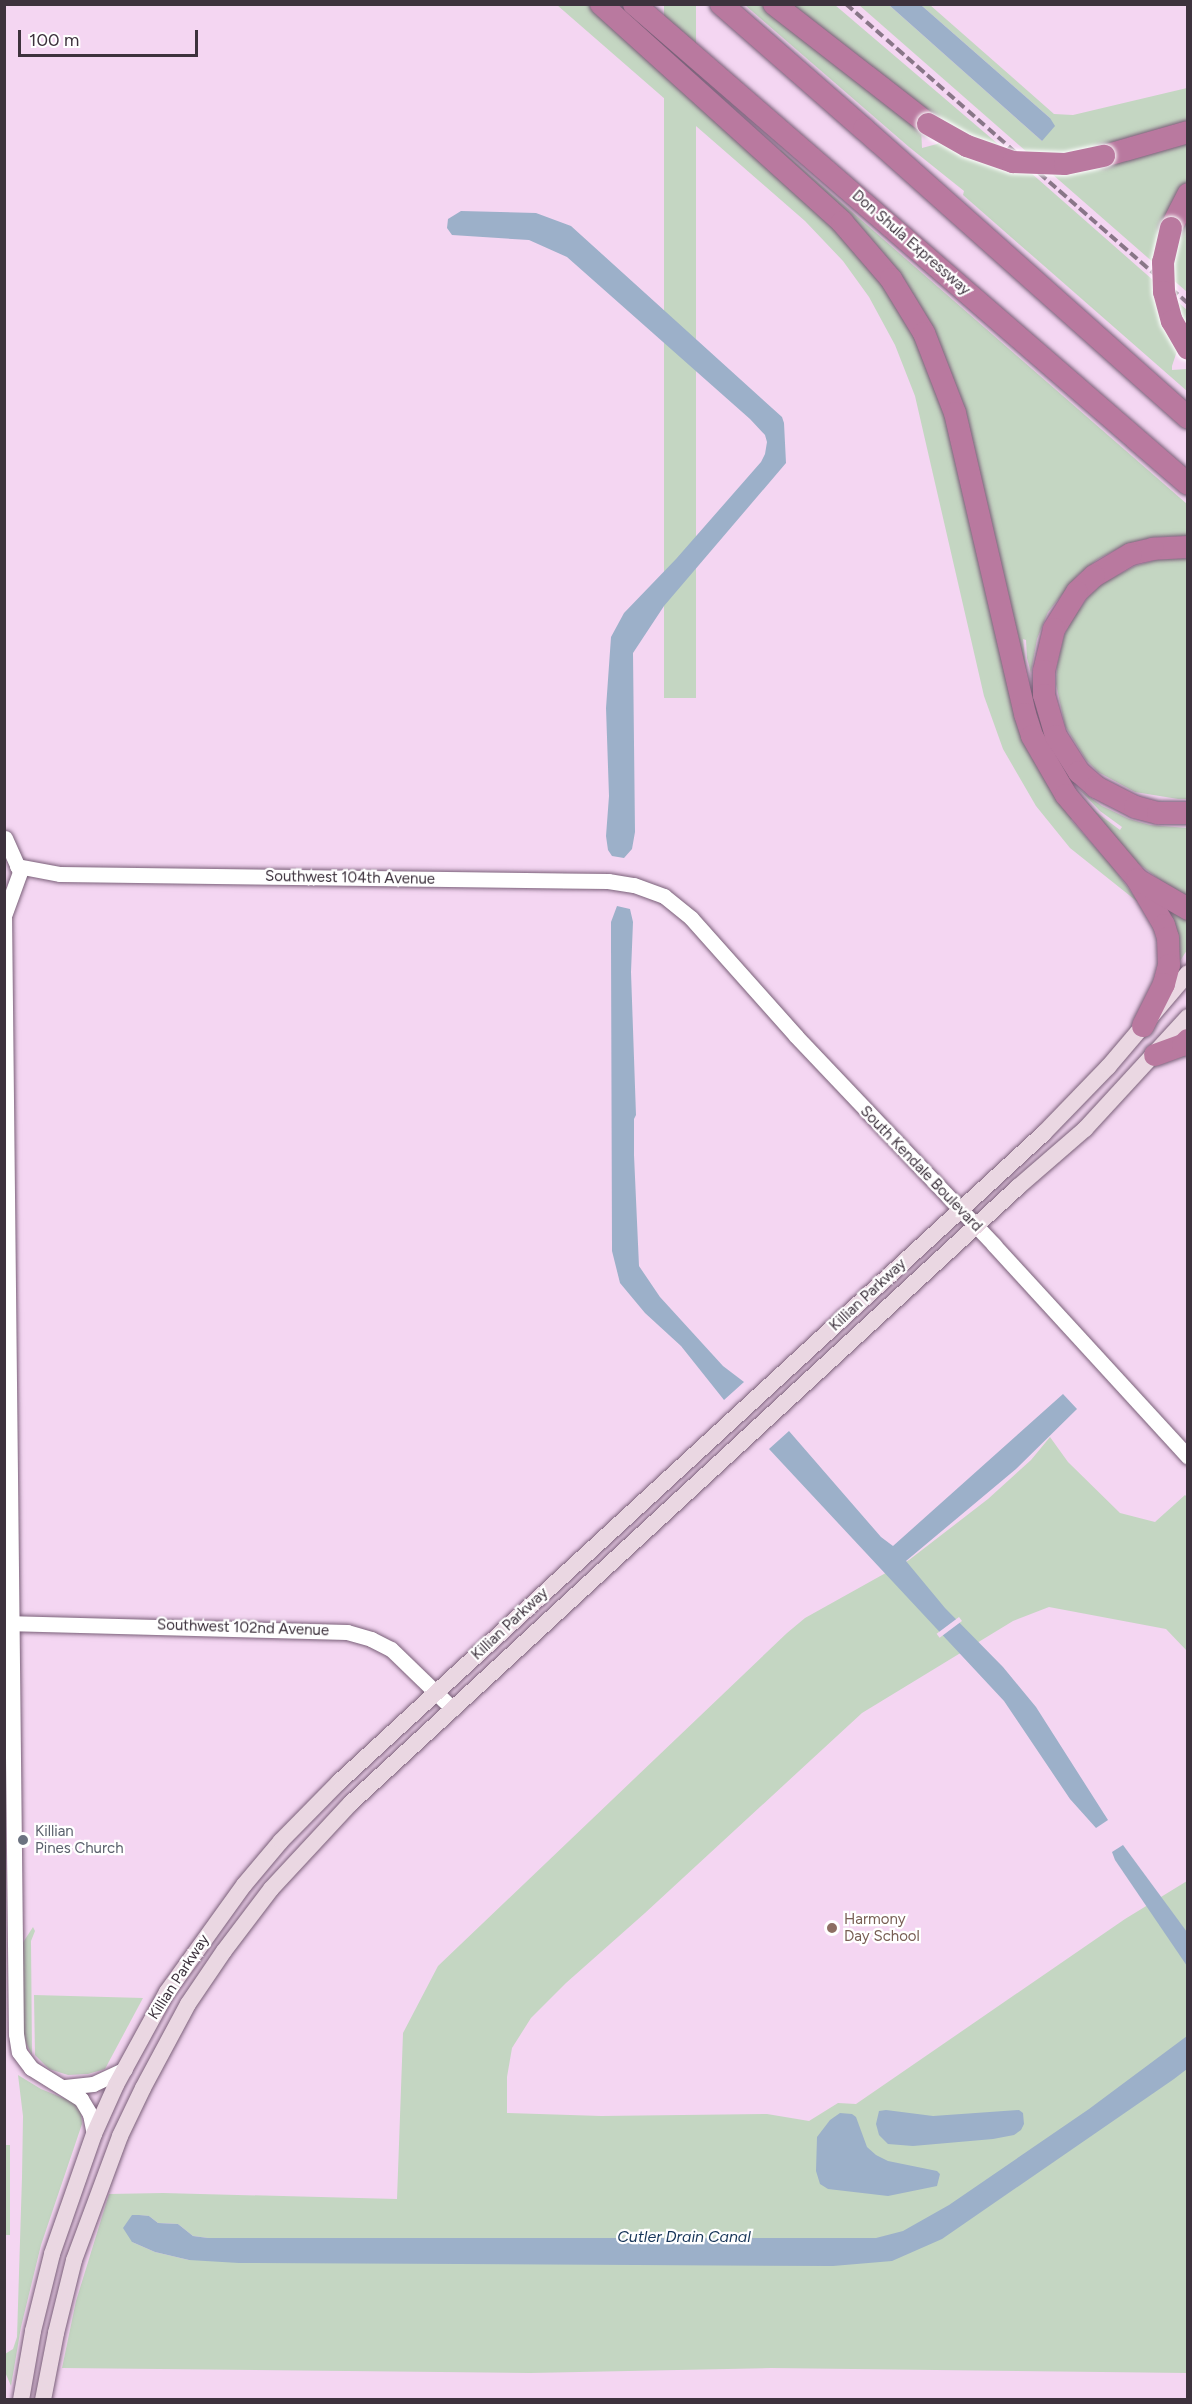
<!DOCTYPE html>
<style>
body{margin:0}
#map{position:relative;width:1192px;height:2404px;overflow:hidden;background:#f4d6f2;font-family:Figtree,sans-serif}
div>[style]{position:absolute}
[style*='--x']{left:calc(var(--x)*1px);top:calc(var(--y)*1px);width:calc(var(--w)*1px);rotate:calc(var(--a)*1deg)}
.green>*{inset:0;background:#c4d6c2;transform-origin:0 0}
.water>*{inset:0;background:#9cb0c9}
.pier>*{inset:0;background:#f4d6f2;transform-origin:0 0}
.roads{filter:drop-shadow(0 0 2px #795f78) drop-shadow(0 0 2px #795f78)}
.tertiary>*{height:15px;margin:-7.5px;padding:0 7.5px;transform-origin:7.5px;border-radius:7.5px;background:#fff}
.secondary>*{height:16px;margin:-8px;padding:0 8px;transform-origin:8px;border-radius:8px;background:#ead7e2}
.motorway>*{height:22px;margin:-11px;padding:0 11px;transform-origin:11px;border-radius:11px;background:#b9799f}
.rail>*{height:4px;margin-top:-2px;transform-origin:0;background:repeating-linear-gradient(90deg,#897688 0 9px,transparent 0 13.5px)}
.bridges{filter:drop-shadow(0 0 2px #fff) drop-shadow(0 0 2px #fff)}
.motorway-bridge>*{height:22px;margin:-11px;padding:0 11px;transform-origin:11px;border-radius:11px;background:#b9799f}
.dots>*{width:16px;height:16px;translate:-50% -50%;box-sizing:border-box;border:3px solid #fff;border-radius:50%}
span{translate:-50% -50%;white-space:nowrap;text-align:center;line-height:1.15;-webkit-text-stroke:4.5px #fff;paint-order:stroke}
.street-label{font-size:15px;color:#3d323d}
.worship-label{font-size:15px;color:#5b616d}
.left{translate:0 -50%;text-align:left}
.education-label{font-size:15px;color:#785e54}
.water-label{font-size:16px;color:#163558;font-style:italic}
.frame{position:absolute;inset:0;border:6px solid #3d323d;pointer-events:none}
.scale{position:absolute;left:18px;top:30px;width:180px;height:27px;box-sizing:border-box;border:3px solid #3d323d;border-top:0;padding-left:8px;font-size:18px;line-height:21px;white-space:nowrap;color:#3d323d;-webkit-text-stroke:4px #fff;paint-order:stroke}
</style>
<div id="map">
<div class="green">
<div style="clip-path:polygon(557px 5px,591px 5px,820px 209px,899px 303px,938px 383px,1012px 690px,1073px 818px,1071px 820px,1112px 866px,1139px 903px,1070px 848px,1036px 806px,1003px 749px,984px 696px,915px 396px,895px 345px,869px 297px,843px 261px,805px 221px)"></div>
<div style="left:664px;top:5px;width:32px;height:693px"></div>
<div style="clip-path:polygon(745px 5px,767px 5px,921px 127px,922px 148px,937px 144px,940px 141px,786px 5px,835px 5px,1005px 150px,1187px 310px,1187px 340px,1177px 351px,1172px 366px,1172px 370px,1187px 369px,1187px 391px,963px 195px,964px 191px,909px 147px)"></div>
<div style="clip-path:polygon(859px 5px,889px 5px,1042px 141px,1050px 118px,921px 5px,930px 5px,1054px 114px,1073px 115px,1187px 88px,1187px 181px,1185px 184px,1187px 292px)"></div>
<div style="clip-path:polygon(781px 150px,1187px 504px,1187px 536px,1155px 537px,1127px 544px,1098px 559px,1078px 575px,1048px 612px,1037px 639px,1031px 673px,1027px 658px,1026px 640px,1023px 639px,1027px 680px,937px 350px,776px 156px)"></div>
<div style="clip-path:polygon(1183px 558px,1188px 560px,1187px 799px,1178px 799px,1135px 792px,1098px 772px,1086px 760px,1065px 726px,1056px 684px,1057px 666px,1064px 636px,1072px 619px,1089px 596px,1103px 583px,1135px 566px,1156px 560px)"></div>
<div style="clip-path:polygon(1072px 786px,1096px 812px,1120px 830px,1122px 827px,1100px 811px,1079px 789px,1102px 806px,1129px 819px,1150px 825px,1187px 828px,1187px 900px,1136px 862px)"></div>
<div style="clip-path:polygon(1165px 905px,1187px 918px,1187px 950px,1180px 961px)"></div>
<div style="clip-path:polygon(evenodd,1050px 1437px,1068px 1462px,1120px 1513px,1155px 1522px,1185px 1495px,1187px 1497px,1187px 1651px,1166px 1629px,1049px 1607px,1013px 1621px,862px 1713px,645px 1913px,566px 1983px,531px 2018px,512px 2048px,507px 2077px,507px 2113px,601px 2116px,767px 2114px,809px 2121px,838px 2103px,856px 2104px,1125px 1919px,1187px 1881px,1187px 2373px,771px 2368px,530px 2373px,62px 2368px,76px 2301px,109px 2194px,163px 2193px,397px 2199px,403px 2033px,438px 1966px,787px 1633px,805px 1618px,909px 1560px,988px 1499px,1031px 1460px,1050px 1437px,132px 2215px,149px 2216px,158px 2223px,178px 2224px,193px 2236px,208px 2238px,396px 2239px,189px 2260px,155px 2252px,132px 2242px,132px 2215px)"></div>
<div style="clip-path:polygon(33px 1927px,35px 1931px,31px 1941px,32px 2055px,26px 2043px,22px 2023px,22px 1944px)"></div>
<div style="clip-path:polygon(34px 1995px,143px 1998px,105px 2069px,88px 2074px,68px 2075px,49px 2069px,35px 2055px)"></div>
<div style="clip-path:polygon(18px 2075px,41px 2089px,73px 2102px,81px 2113px,82px 2124px,41px 2245px,21px 2327px,11px 2386px,5px 2372px,5px 2354px,13px 2349px,17px 2337px,22px 2177px,23px 2116px)"></div>
<div style="left:5px;top:2145px;width:5px;height:90px"></div>
</div>
<div class="water">
<div style="clip-path:polygon(889px 5px,921px 5px,1050px 118px,1055px 126px,1042px 141px)"></div>
<div style="clip-path:polygon(461px 211px,536px 213px,571px 226px,782px 417px,784px 423px,786px 463px,664px 606px,633px 653px,635px 832px,632px 849px,624px 858px,612px 856px,608px 850px,606px 836px,609px 796px,606px 708px,611px 637px,624px 613px,676px 559px,761px 462px,765px 454px,767px 442px,765px 435px,750px 419px,567px 257px,529px 240px,452px 235px,447px 228px,448px 219px)"></div>
<div style="clip-path:polygon(617px 906px,630px 909px,633px 922px,631px 972px,636px 1115px,634px 1119px,634px 1155px,639px 1266px,660px 1297px,723px 1366px,744px 1382px,724px 1400px,681px 1346px,645px 1313px,620px 1283px,612px 1251px,611px 944px,611px 922px)"></div>
<div style="clip-path:polygon(1063px 1394px,1077px 1409px,1016px 1469px,906px 1561px,945px 1608px,1003px 1667px,1036px 1707px,1108px 1820px,1096px 1828px,1070px 1799px,1004px 1701px,769px 1449px,789px 1431px,881px 1537px,893px 1546px)"></div>
<div style="clip-path:polygon(1123px 1845px,1187px 1932px,1187px 1966px,1115px 1860px,1112px 1852px)"></div>
<div style="clip-path:polygon(1187px 2036px,1187px 2069px,1174px 2079px,942px 2239px,892px 2261px,833px 2266px,239px 2263px,189px 2260px,155px 2252px,132px 2242px,123px 2228px,132px 2215px,139px 2215px,149px 2216px,158px 2223px,178px 2224px,193px 2236px,208px 2238px,876px 2238px,903px 2231px,949px 2205px,1089px 2109px)"></div>
<div style="clip-path:polygon(886px 2110px,933px 2116px,1019px 2110px,1023px 2113px,1024px 2124px,1021px 2130px,1014px 2135px,993px 2139px,913px 2146px,888px 2144px,879px 2135px,876px 2124px,879px 2111px)"></div>
<div style="clip-path:polygon(840px 2113px,852px 2114px,856px 2117px,867px 2147px,876px 2155px,888px 2161px,937px 2171px,940px 2174px,937px 2186px,888px 2196px,828px 2189px,820px 2184px,816px 2171px,817px 2137px,830px 2120px)"></div>
</div>
<div class="pier">
<div style="left:959px;top:1617px;width:5px;height:28px;rotate:53deg"></div>
</div>
<div class="roads">
<div class="tertiary">
<div style="--x:5;--y:838;--w:37;--a:66"></div>
<div style="--x:20;--y:872;--w:44;--a:110.1"></div>
<div style="--x:17;--y:866;--w:44;--a:10.5"></div>
<div style="--x:60;--y:874;--w:548;--a:0.73"></div>
<div style="--x:608;--y:881;--w:26;--a:9"></div>
<div style="--x:634;--y:885;--w:32;--a:20"></div>
<div style="--x:664;--y:896;--w:35;--a:39"></div>
<div style="--x:691;--y:918;--w:158;--a:48.3"></div>
<div style="--x:796;--y:1036;--w:288;--a:46.5"></div>
<div style="--x:994;--y:1245;--w:287;--a:47.5"></div>
<div style="--x:4;--y:912;--w:1122;--a:89.39"></div>
<div style="--x:16;--y:2034;--w:18;--a:81"></div>
<div style="--x:19;--y:2052;--w:20;--a:53"></div>
<div style="--x:31;--y:2068;--w:59;--a:31.8"></div>
<div style="--x:81;--y:2099;--w:17;--a:59"></div>
<div style="--x:90;--y:2114;--w:20;--a:79"></div>
<div style="--x:4;--y:1623;--w:343;--a:1.5"></div>
<div style="--x:347;--y:1632;--w:25;--a:16"></div>
<div style="--x:371;--y:1639;--w:22;--a:27"></div>
<div style="--x:391;--y:1649;--w:86;--a:44.1"></div>
<div style="--x:65;--y:2087;--w:28;--a:-6"></div>
<div style="--x:93;--y:2084;--w:35;--a:-25"></div>
</div>
<div class="secondary">
<div style="--x:21;--y:2400;--w:70;--a:-80.1"></div>
<div style="--x:33;--y:2331;--w:79;--a:-76.1"></div>
<div style="--x:52;--y:2254;--w:127;--a:-70.7"></div>
<div style="--x:94;--y:2134;--w:54;--a:-65.8"></div>
<div style="--x:116;--y:2085;--w:106;--a:-61.3"></div>
<div style="--x:167;--y:1992;--w:132;--a:-54.3"></div>
<div style="--x:244;--y:1885;--w:57;--a:-49.9"></div>
<div style="--x:281;--y:1841;--w:83;--a:-45.5"></div>
<div style="--x:339;--y:1782;--w:958;--a:-42.63"></div>
<div style="--x:1044;--y:1133;--w:92;--a:-45.9"></div>
<div style="--x:1108;--y:1067;--w:123;--a:-49.6"></div>
<div style="--x:43;--y:2400;--w:68;--a:-79"></div>
<div style="--x:56;--y:2333;--w:75;--a:-76.1"></div>
<div style="--x:74;--y:2260;--w:132;--a:-69.6"></div>
<div style="--x:120;--y:2136;--w:53;--a:-64.4"></div>
<div style="--x:143;--y:2088;--w:95;--a:-61.8"></div>
<div style="--x:188;--y:2004;--w:64;--a:-55.8"></div>
<div style="--x:224;--y:1951;--w:78;--a:-52.8"></div>
<div style="--x:271;--y:1889;--w:117;--a:-47.1"></div>
<div style="--x:351;--y:1803;--w:908;--a:-42.72"></div>
<div style="--x:1018;--y:1187;--w:89;--a:-40.9"></div>
<div style="--x:1085;--y:1129;--w:152;--a:-47.4"></div>
</div>
<div class="motorway">
<div style="--x:601;--y:4;--w:325;--a:42.1"></div>
<div style="--x:842;--y:222;--w:75;--a:49.3"></div>
<div style="--x:891;--y:279;--w:63;--a:58.6"></div>
<div style="--x:924;--y:333;--w:86;--a:68.8"></div>
<div style="--x:955;--y:413;--w:309;--a:76.9"></div>
<div style="--x:1025;--y:714;--w:23;--a:72"></div>
<div style="--x:1032;--y:736;--w:68;--a:60"></div>
<div style="--x:1066;--y:795;--w:110;--a:49.8"></div>
<div style="--x:1137;--y:879;--w:53;--a:59.6"></div>
<div style="--x:1164;--y:925;--w:14;--a:73"></div>
<div style="--x:1168;--y:938;--w:27;--a:88"></div>
<div style="--x:1169;--y:965;--w:20;--a:105"></div>
<div style="--x:1164;--y:984;--w:47;--a:116.6"></div>
<div style="--x:634;--y:4;--w:733;--a:40.91"></div>
<div style="--x:721;--y:4;--w:190;--a:41.2"></div>
<div style="--x:864;--y:129;--w:434;--a:41.7"></div>
<div style="--x:774;--y:4;--w:195;--a:37.9"></div>
<div style="--x:1104;--y:156;--w:87;--a:-15.9"></div>
<div style="--x:1171;--y:228;--w:38;--a:-63"></div>
<div style="--x:1188;--y:547;--w:35;--a:177"></div>
<div style="--x:1153;--y:549;--w:23;--a:167"></div>
<div style="--x:1131;--y:554;--w:43;--a:149.3"></div>
<div style="--x:1094;--y:576;--w:23;--a:137"></div>
<div style="--x:1077;--y:592;--w:44;--a:121.9"></div>
<div style="--x:1054;--y:629;--w:43;--a:103.4"></div>
<div style="--x:1044;--y:671;--w:24;--a:90"></div>
<div style="--x:1044;--y:695;--w:43;--a:73.7"></div>
<div style="--x:1056;--y:736;--w:43;--a:57.4"></div>
<div style="--x:1079;--y:772;--w:23;--a:41"></div>
<div style="--x:1096;--y:787;--w:44;--a:27.1"></div>
<div style="--x:1135;--y:807;--w:24;--a:15"></div>
<div style="--x:1158;--y:813;--w:30;--a:0"></div>
<div style="--x:1138;--y:880;--w:58;--a:30.1"></div>
<div style="--x:1155;--y:1055;--w:30;--a:-20"></div>
<div style="--x:1183;--y:1045;--w:7;--a:-45"></div>
</div>
</div>
<div class="rail">
<div style="--x:846;--y:4;--w:454;--a:41.2"></div>
</div>
<div class="bridges">
<div class="motorway-bridge">
<div style="--x:928;--y:124;--w:45;--a:29.4"></div>
<div style="--x:967;--y:146;--w:49;--a:19.2"></div>
<div style="--x:1013;--y:162;--w:52;--a:2.2"></div>
<div style="--x:1065;--y:164;--w:40;--a:-12"></div>
<div style="--x:1171;--y:228;--w:35;--a:103"></div>
<div style="--x:1163;--y:262;--w:30;--a:88"></div>
<div style="--x:1164;--y:292;--w:30;--a:75"></div>
<div style="--x:1172;--y:321;--w:32;--a:60"></div>
</div>
</div>
<div class="dots">
<div style="left:23px;top:1840px;background:#6b7280"></div>
<div style="left:832px;top:1928px;background:#8d6e63"></div>
</div>
<div class="street-label">
<span style="left:911px;top:243px;rotate:41deg">Don Shula Expressway</span>
<span style="left:350px;top:878px;rotate:1deg">Southwest 104th Avenue</span>
<span style="left:921px;top:1169px;rotate:46deg">South Kendale Boulevard</span>
<span style="left:868px;top:1295px;rotate:-43deg">Killian Parkway</span>
<span style="left:510px;top:1624px;rotate:-43deg">Killian Parkway</span>
<span style="left:243px;top:1628px;rotate:2deg">Southwest 102nd Avenue</span>
<span style="left:179px;top:1977px;rotate:-57deg">Killian Parkway</span>
</div>
<div class="worship-label">
<span class="left" style="left:35px;top:1840px">Killian<br>Pines Church</span>
</div>
<div class="education-label">
<span class="left" style="left:844px;top:1928px">Harmony<br>Day School</span>
</div>
<div class="water-label">
<span style="left:684px;top:2237px">Cutler Drain Canal</span>
</div>
<div class="frame"></div>
<div class="scale">100 m</div>
</div>
